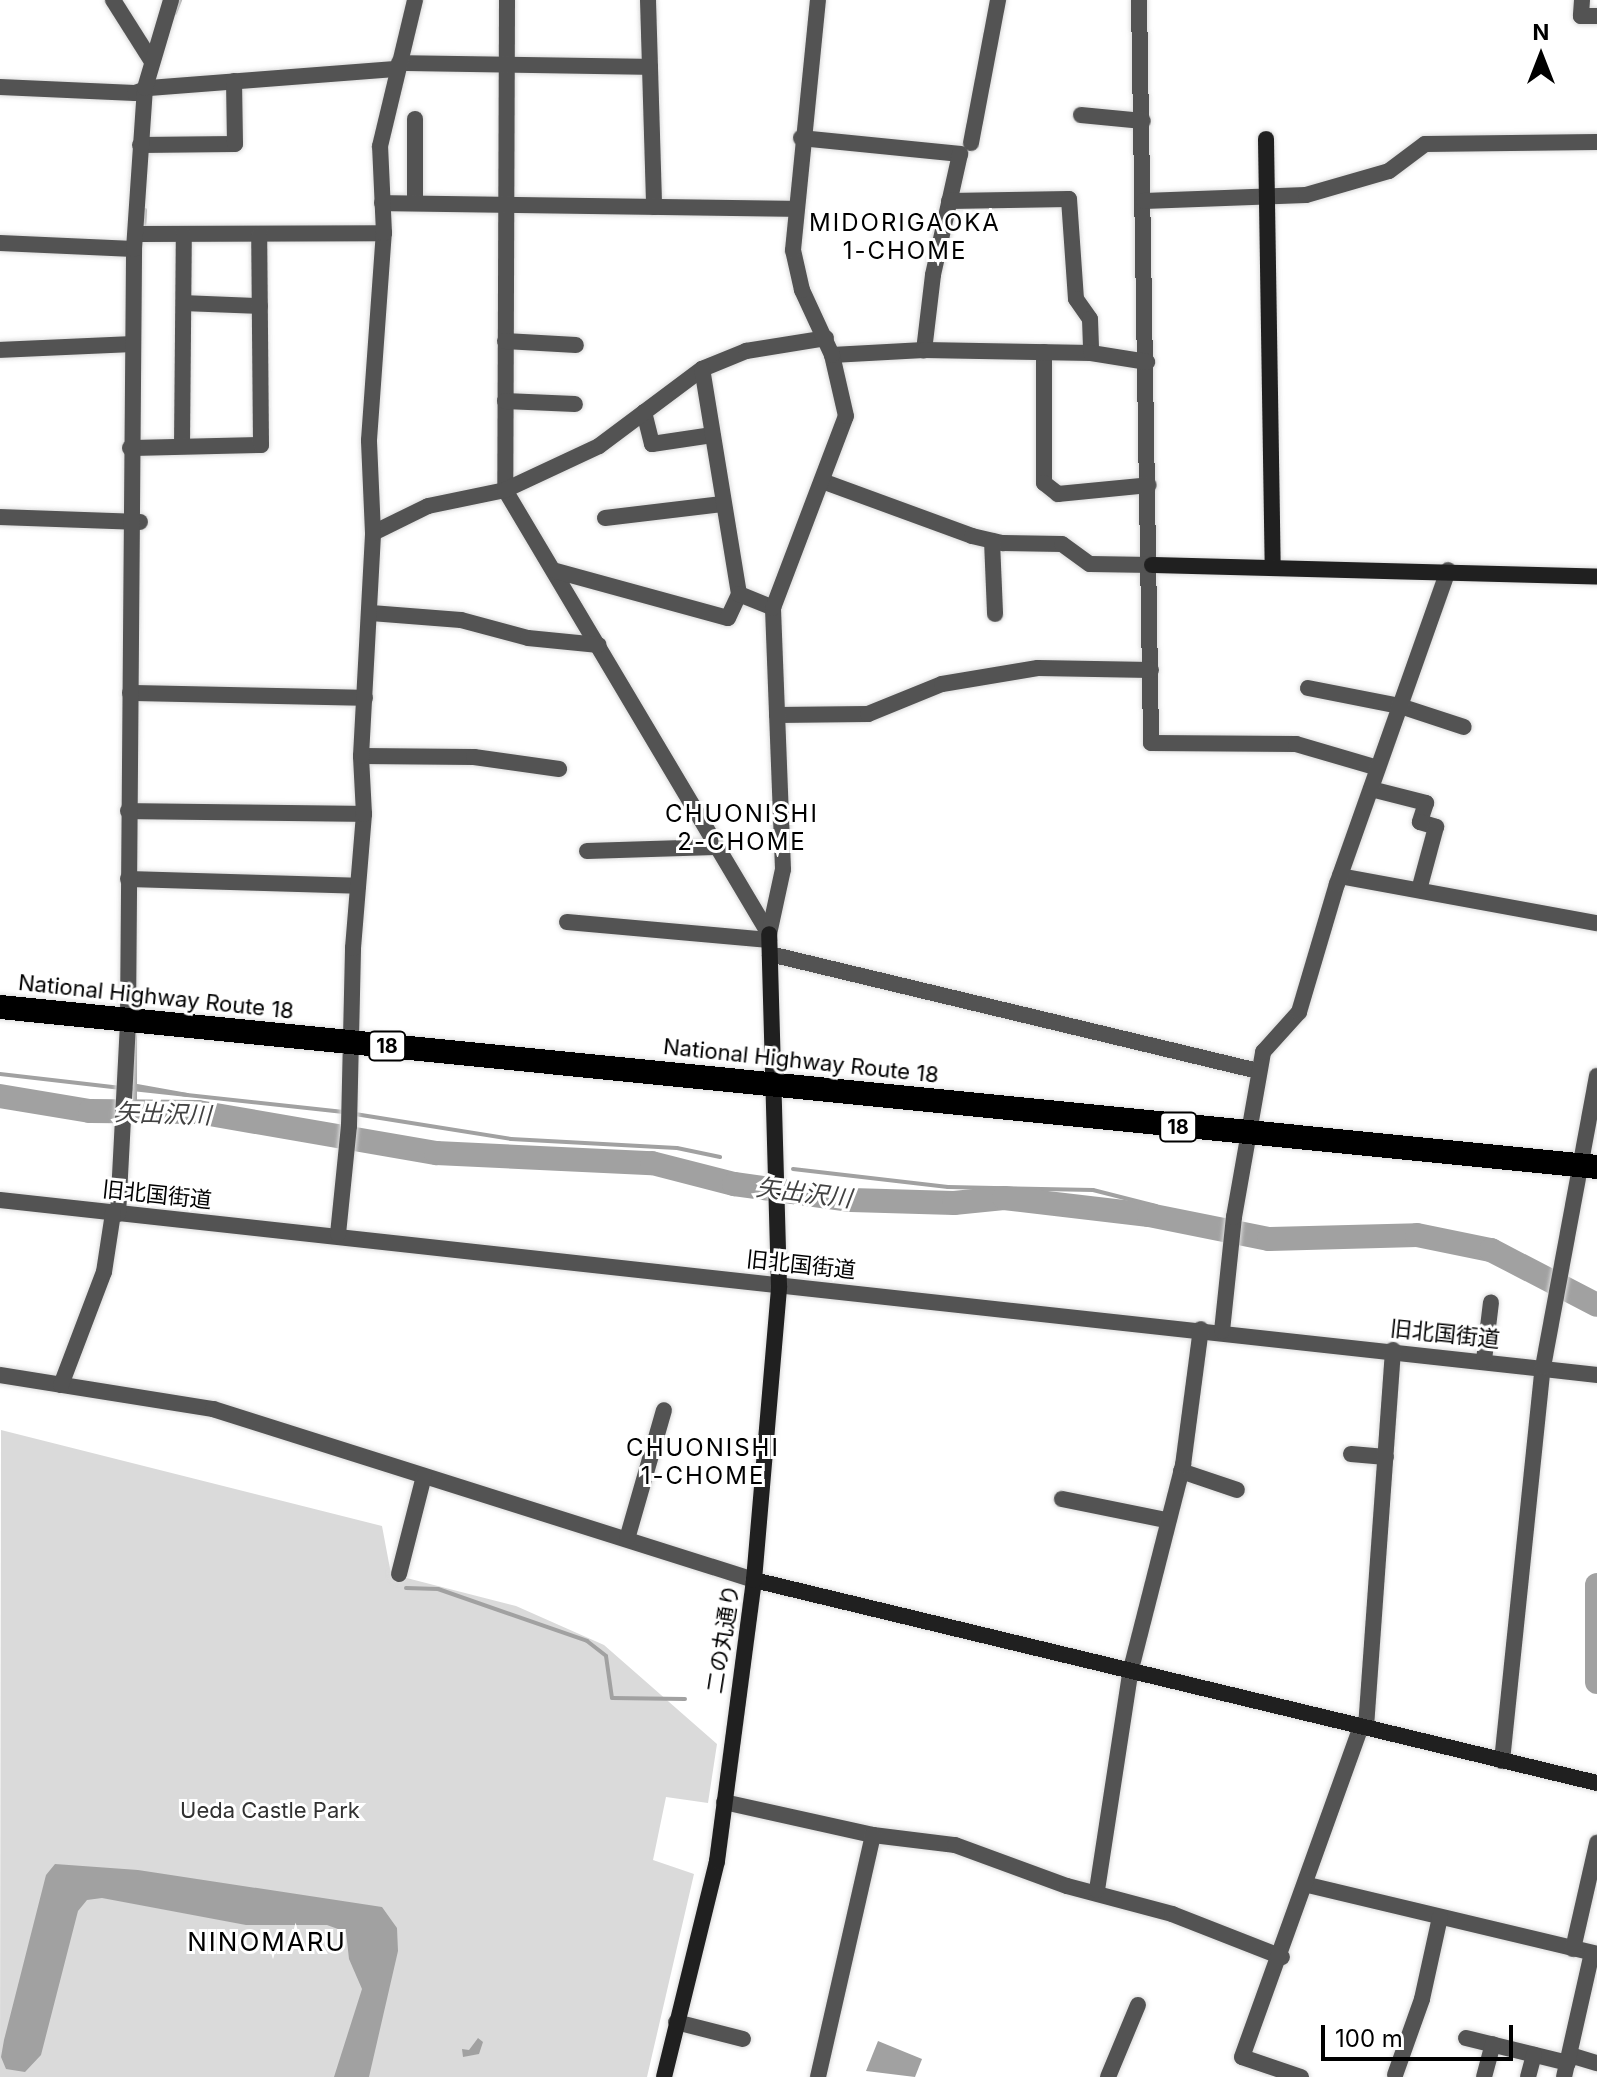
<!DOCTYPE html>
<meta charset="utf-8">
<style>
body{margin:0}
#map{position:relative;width:1597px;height:2077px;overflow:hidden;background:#fff;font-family:Inter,"Noto Sans JP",sans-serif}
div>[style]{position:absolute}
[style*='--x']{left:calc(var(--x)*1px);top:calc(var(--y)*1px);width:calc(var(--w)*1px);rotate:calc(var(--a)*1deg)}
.green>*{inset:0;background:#dadada}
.water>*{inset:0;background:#a1a1a1}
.stream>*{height:4px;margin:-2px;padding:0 2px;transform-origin:2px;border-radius:2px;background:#a1a1a1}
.river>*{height:24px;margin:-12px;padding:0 12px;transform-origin:12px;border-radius:12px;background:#a1a1a1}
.roads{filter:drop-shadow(0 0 2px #dbdbdb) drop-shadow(0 0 2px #dbdbdb)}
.street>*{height:16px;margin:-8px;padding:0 8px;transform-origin:8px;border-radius:8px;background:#535353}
.secondary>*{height:16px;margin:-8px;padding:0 8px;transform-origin:8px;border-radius:8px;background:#202020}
.highway>*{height:24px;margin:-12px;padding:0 12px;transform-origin:12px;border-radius:12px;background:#000}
span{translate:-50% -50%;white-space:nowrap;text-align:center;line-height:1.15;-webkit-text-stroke:6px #fff;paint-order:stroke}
.shield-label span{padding:2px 6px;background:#fff;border:2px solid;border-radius:6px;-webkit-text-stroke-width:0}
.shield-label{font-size:20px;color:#000;font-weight:700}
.street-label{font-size:22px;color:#000}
.park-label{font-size:22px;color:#313131}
.neighbourhood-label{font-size:24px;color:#000;letter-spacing:2px}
.water-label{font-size:24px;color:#424242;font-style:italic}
.quarter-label{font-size:26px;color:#000;letter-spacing:2px}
.north{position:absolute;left:1501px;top:16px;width:80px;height:80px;-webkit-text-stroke:6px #fff;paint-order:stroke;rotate:0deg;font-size:22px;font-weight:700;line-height:32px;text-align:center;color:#000}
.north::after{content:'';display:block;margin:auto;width:28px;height:36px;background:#000;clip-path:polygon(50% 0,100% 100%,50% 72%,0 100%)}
.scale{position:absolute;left:1321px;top:2025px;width:192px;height:36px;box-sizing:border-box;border:4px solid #000;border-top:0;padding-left:10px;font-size:24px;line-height:28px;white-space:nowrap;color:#000;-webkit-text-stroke:6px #fff;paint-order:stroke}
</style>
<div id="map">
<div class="green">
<div style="clip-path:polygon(1px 1430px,382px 1526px,391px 1574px,516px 1606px,604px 1645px,717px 1744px,708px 1803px,666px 1797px,653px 1860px,694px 1874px,647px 2077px,0 2077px)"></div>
</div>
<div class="water">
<div style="clip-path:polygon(55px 1864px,138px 1870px,382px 1907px,397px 1928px,398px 1951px,369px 2077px,334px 2077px,362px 1989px,349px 1959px,346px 1932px,327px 1925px,246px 1925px,102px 1898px,87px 1900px,78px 1911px,41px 2055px,25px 2072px,6px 2069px,1px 2057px,4px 2040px,46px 1875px)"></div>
<div style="clip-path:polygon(478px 2038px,483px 2042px,479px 2054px,463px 2057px,462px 2049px,469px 2050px)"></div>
<div style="clip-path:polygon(878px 2041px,922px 2059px,915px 2077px,866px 2071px)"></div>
</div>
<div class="stream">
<div style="--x:175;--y:13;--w:14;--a:-69"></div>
<div style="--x:144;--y:229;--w:19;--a:-87"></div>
<div style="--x:135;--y:1034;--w:79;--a:90"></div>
<div style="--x:0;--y:1074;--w:122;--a:6.6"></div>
<div style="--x:137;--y:1086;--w:51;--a:10.2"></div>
<div style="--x:132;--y:1089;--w:213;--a:6.2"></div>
<div style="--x:355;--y:1114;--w:158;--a:9.1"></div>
<div style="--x:511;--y:1139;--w:166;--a:3.1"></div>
<div style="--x:677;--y:1148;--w:44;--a:11.8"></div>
<div style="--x:793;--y:1169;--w:156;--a:6.6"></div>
<div style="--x:948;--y:1187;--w:145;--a:1.2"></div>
<div style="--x:1093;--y:1190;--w:65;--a:14.3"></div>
<div style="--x:1156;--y:1206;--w:14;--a:60"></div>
<div style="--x:406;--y:1588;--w:32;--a:2"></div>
<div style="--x:438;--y:1589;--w:158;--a:19.2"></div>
<div style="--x:587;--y:1641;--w:24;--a:38"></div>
<div style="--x:606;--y:1656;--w:42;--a:81.9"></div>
<div style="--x:612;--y:1698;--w:73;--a:0.8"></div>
</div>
<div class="river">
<div style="--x:0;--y:1096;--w:91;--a:9.5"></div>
<div style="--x:90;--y:1111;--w:108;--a:0.5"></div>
<div style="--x:198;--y:1112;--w:242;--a:9.8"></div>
<div style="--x:436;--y:1153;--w:216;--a:2.7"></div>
<div style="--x:652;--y:1163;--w:85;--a:14.4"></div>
<div style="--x:734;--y:1184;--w:118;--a:7.8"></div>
<div style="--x:851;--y:1200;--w:103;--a:1.7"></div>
<div style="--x:954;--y:1203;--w:50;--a:-5.7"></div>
<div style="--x:1004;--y:1198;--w:146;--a:6.7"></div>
<div style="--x:1149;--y:1215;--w:122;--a:11.3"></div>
<div style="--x:1269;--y:1239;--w:148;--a:-1.5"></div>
<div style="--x:1417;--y:1235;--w:76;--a:11.5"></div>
<div style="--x:1491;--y:1250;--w:119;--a:27.4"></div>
<div style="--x:1597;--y:1585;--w:97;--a:90"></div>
</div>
<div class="roads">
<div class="street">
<div style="--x:113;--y:0;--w:71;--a:57.7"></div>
<div style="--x:507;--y:0;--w:490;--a:90.2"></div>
<div style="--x:505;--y:490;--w:517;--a:59.26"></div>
<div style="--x:648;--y:0;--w:207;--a:88.3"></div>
<div style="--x:1139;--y:0;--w:743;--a:89.07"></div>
<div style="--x:1151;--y:743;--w:145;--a:0.4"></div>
<div style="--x:1296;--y:744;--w:85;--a:16.3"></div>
<div style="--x:1582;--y:0;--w:16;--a:94"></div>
<div style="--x:1581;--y:16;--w:16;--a:0"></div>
<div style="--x:399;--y:63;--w:251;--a:0.9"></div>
<div style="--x:0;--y:87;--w:135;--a:2.5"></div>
<div style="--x:135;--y:93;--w:15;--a:-20"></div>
<div style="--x:149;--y:88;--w:250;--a:-4.4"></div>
<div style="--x:1081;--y:115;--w:62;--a:5.5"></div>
<div style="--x:415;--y:119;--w:84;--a:90"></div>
<div style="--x:801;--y:138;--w:160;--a:5.7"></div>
<div style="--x:960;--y:154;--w:124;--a:102.6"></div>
<div style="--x:933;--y:275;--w:76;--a:96.8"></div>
<div style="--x:971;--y:143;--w:146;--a:-79.3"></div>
<div style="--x:140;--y:145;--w:95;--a:-0.6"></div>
<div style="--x:235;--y:144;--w:63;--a:-90.9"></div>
<div style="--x:949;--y:201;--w:120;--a:-1"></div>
<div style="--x:1069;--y:199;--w:100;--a:86"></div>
<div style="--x:1076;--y:299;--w:24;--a:55"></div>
<div style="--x:1090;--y:319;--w:34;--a:88"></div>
<div style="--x:1144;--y:201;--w:162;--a:-2.1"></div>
<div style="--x:1306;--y:195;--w:86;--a:-16.1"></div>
<div style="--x:1389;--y:171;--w:45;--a:-36.9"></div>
<div style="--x:1425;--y:144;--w:172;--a:-0.7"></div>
<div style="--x:382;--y:203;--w:414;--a:0.8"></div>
<div style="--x:136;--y:234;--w:248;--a:-0.2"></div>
<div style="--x:0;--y:243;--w:134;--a:2.6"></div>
<div style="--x:184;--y:303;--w:76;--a:2.3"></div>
<div style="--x:505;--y:341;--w:71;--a:3.2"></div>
<div style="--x:0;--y:350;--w:131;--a:-2.6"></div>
<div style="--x:1044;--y:352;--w:131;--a:90"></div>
<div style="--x:1044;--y:483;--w:18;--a:38"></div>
<div style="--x:1058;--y:494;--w:91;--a:-5.6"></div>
<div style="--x:832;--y:355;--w:92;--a:-3.1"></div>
<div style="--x:924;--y:350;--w:167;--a:1"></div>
<div style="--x:1091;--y:353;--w:57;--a:9.1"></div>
<div style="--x:505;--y:401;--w:70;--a:2.5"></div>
<div style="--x:644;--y:412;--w:33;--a:76"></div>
<div style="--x:652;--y:444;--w:61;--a:-8.5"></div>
<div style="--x:182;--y:446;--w:211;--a:-89.5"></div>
<div style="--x:130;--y:448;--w:131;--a:-1.3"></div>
<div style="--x:261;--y:445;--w:210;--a:-90.5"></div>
<div style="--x:822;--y:481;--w:160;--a:20.1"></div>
<div style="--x:972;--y:536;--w:32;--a:13"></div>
<div style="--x:1003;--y:543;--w:59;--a:1"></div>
<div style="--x:1062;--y:544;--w:34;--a:36"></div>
<div style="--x:1090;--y:564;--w:62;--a:0.9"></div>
<div style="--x:0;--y:517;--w:140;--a:2"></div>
<div style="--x:605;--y:518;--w:118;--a:-6.8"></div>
<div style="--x:373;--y:533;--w:61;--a:-26.1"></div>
<div style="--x:428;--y:506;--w:79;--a:-11.7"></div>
<div style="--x:505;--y:490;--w:104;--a:-25.1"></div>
<div style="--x:599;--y:446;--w:129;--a:-36.8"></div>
<div style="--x:702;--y:369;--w:48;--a:-22.2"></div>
<div style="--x:746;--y:351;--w:81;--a:-9.2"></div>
<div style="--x:992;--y:541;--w:73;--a:87.6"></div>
<div style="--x:556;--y:571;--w:178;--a:15.3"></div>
<div style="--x:728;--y:618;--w:26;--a:-65"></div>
<div style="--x:739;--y:594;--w:228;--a:-99.3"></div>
<div style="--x:739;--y:594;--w:37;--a:22"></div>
<div style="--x:371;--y:613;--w:90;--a:4.4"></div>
<div style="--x:461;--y:620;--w:69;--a:15"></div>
<div style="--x:528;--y:638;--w:71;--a:5.6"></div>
<div style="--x:1308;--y:688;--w:94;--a:11.1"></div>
<div style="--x:1400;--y:706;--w:67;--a:18.2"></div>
<div style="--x:130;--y:693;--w:235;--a:1.2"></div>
<div style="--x:777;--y:715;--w:91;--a:-0.6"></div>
<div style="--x:868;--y:714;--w:80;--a:-22.1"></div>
<div style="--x:942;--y:684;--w:97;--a:-9.5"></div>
<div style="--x:1038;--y:668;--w:113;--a:1"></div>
<div style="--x:361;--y:756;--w:113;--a:0.5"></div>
<div style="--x:474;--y:757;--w:86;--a:8"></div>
<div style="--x:1371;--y:789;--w:57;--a:14.3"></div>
<div style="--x:1426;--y:803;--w:20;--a:108"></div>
<div style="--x:1420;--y:822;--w:17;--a:17"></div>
<div style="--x:1436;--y:827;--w:65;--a:105.1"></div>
<div style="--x:128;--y:811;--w:236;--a:0.7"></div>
<div style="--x:587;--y:851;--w:128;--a:-1.8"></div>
<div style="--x:1340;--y:876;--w:261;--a:10.4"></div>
<div style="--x:128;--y:879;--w:230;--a:1.7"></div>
<div style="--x:567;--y:922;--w:203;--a:5.1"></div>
<div style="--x:769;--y:934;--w:66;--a:-77.8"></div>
<div style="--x:783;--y:869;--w:261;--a:-92.2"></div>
<div style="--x:773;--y:608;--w:205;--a:-69.2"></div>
<div style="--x:846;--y:416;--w:63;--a:-102.9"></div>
<div style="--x:832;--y:355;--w:72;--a:-114.8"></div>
<div style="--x:802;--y:290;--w:41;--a:-102.7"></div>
<div style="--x:793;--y:250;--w:251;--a:-84.3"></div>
<div style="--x:770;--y:954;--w:502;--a:13.48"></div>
<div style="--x:0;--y:1200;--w:1607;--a:6.25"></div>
<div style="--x:118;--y:1214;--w:194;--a:-87"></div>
<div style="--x:128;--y:1020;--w:771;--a:-89.55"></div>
<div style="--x:134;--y:249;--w:161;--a:-86.1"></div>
<div style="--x:145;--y:88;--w:92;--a:-73.5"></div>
<div style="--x:338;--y:1234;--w:109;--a:-84.2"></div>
<div style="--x:349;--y:1126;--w:178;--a:-88.7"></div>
<div style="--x:353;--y:948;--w:134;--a:-85.3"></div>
<div style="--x:364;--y:814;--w:58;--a:-93"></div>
<div style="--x:361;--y:756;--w:223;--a:-86.9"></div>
<div style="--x:373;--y:533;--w:93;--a:-92.5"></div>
<div style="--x:369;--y:440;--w:208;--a:-85.9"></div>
<div style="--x:384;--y:233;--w:87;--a:-92.6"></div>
<div style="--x:380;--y:146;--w:150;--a:-76.5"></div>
<div style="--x:1222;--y:1331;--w:115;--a:-84"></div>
<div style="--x:1234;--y:1217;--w:168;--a:-80"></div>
<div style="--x:1263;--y:1052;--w:54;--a:-48"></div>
<div style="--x:1299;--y:1012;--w:134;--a:-73.5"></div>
<div style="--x:1337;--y:884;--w:333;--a:-70.5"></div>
<div style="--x:1484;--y:1360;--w:58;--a:-83.1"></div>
<div style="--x:0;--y:1375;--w:216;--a:9.1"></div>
<div style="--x:213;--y:1409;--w:567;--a:17.54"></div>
<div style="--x:61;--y:1385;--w:121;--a:-69.2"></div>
<div style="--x:104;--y:1272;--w:60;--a:-81.3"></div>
<div style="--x:1351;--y:1454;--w:35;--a:5"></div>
<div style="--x:1181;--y:1471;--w:59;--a:18.7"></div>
<div style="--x:1062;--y:1499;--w:106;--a:11.4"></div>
<div style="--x:627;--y:1539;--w:134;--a:-74"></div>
<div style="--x:399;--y:1574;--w:101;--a:-75.7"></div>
<div style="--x:1366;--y:1727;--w:378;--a:-85.9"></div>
<div style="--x:1502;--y:1761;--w:396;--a:-84.1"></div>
<div style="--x:1543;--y:1367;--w:296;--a:-79.5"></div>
<div style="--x:724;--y:1802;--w:153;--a:12.5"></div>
<div style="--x:873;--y:1835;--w:83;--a:7"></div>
<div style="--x:955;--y:1845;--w:119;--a:20.1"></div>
<div style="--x:1067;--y:1886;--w:109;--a:14.9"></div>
<div style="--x:1172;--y:1914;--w:118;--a:21.4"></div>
<div style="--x:1308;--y:1885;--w:297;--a:13.4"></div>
<div style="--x:1097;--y:1890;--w:224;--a:-81.3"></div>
<div style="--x:1131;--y:1669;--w:211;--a:-75.7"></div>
<div style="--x:1183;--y:1465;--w:137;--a:-82.5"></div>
<div style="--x:1573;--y:1949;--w:109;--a:-77.2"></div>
<div style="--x:676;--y:2022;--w:69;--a:14.2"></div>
<div style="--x:1466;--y:2038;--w:105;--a:13.8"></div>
<div style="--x:1570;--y:2055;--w:28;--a:17"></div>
<div style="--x:1395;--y:2075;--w:81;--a:-70.4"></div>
<div style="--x:1422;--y:1999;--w:84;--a:-77.6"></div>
<div style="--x:818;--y:2077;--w:248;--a:-77.2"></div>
<div style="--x:1108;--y:2077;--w:78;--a:-67.4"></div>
<div style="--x:1301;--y:2077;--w:62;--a:-161.3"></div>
<div style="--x:1242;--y:2057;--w:352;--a:-70.2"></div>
<div style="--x:1484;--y:2077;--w:34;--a:-75"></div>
<div style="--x:1528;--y:2077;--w:23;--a:-75"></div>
<div style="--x:1564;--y:2077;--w:127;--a:-77.3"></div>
</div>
<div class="secondary">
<div style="--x:1266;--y:139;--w:428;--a:89.1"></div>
<div style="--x:1152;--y:565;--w:445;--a:1.5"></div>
<div style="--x:754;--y:1580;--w:867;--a:13.54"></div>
<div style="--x:664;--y:2077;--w:222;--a:-76.2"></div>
<div style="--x:717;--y:1861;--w:283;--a:-82.5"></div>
<div style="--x:754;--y:1580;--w:295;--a:-85.1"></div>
<div style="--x:779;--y:1286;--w:352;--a:-91.6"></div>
</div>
<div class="highway">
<div style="--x:0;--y:1007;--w:1605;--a:5.72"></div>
</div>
</div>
<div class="shield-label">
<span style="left:387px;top:1046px">18</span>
<span style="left:1178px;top:1127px">18</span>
</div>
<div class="street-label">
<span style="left:156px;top:997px;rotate:6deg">National Highway Route 18</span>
<span style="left:801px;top:1061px;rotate:6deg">National Highway Route 18</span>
<span style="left:157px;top:1195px;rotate:6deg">旧北国街道</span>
<span style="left:801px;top:1265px;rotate:6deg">旧北国街道</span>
<span style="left:1445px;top:1334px;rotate:6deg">旧北国街道</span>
<span style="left:723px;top:1639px;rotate:-81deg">二の丸通り</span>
</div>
<div class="park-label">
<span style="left:270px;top:1811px">Ueda Castle Park</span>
</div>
<div class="neighbourhood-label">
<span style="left:905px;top:237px">MIDORIGAOKA<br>1-CHOME</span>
<span style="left:742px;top:828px">CHUONISHI<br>2-CHOME</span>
<span style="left:703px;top:1462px">CHUONISHI<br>1-CHOME</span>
</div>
<div class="water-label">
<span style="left:163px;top:1114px;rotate:2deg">矢出沢川</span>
<span style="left:804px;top:1193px;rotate:7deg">矢出沢川</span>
</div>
<div class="quarter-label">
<span style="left:267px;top:1942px">NINOMARU</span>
</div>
<div class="north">N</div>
<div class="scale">100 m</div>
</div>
